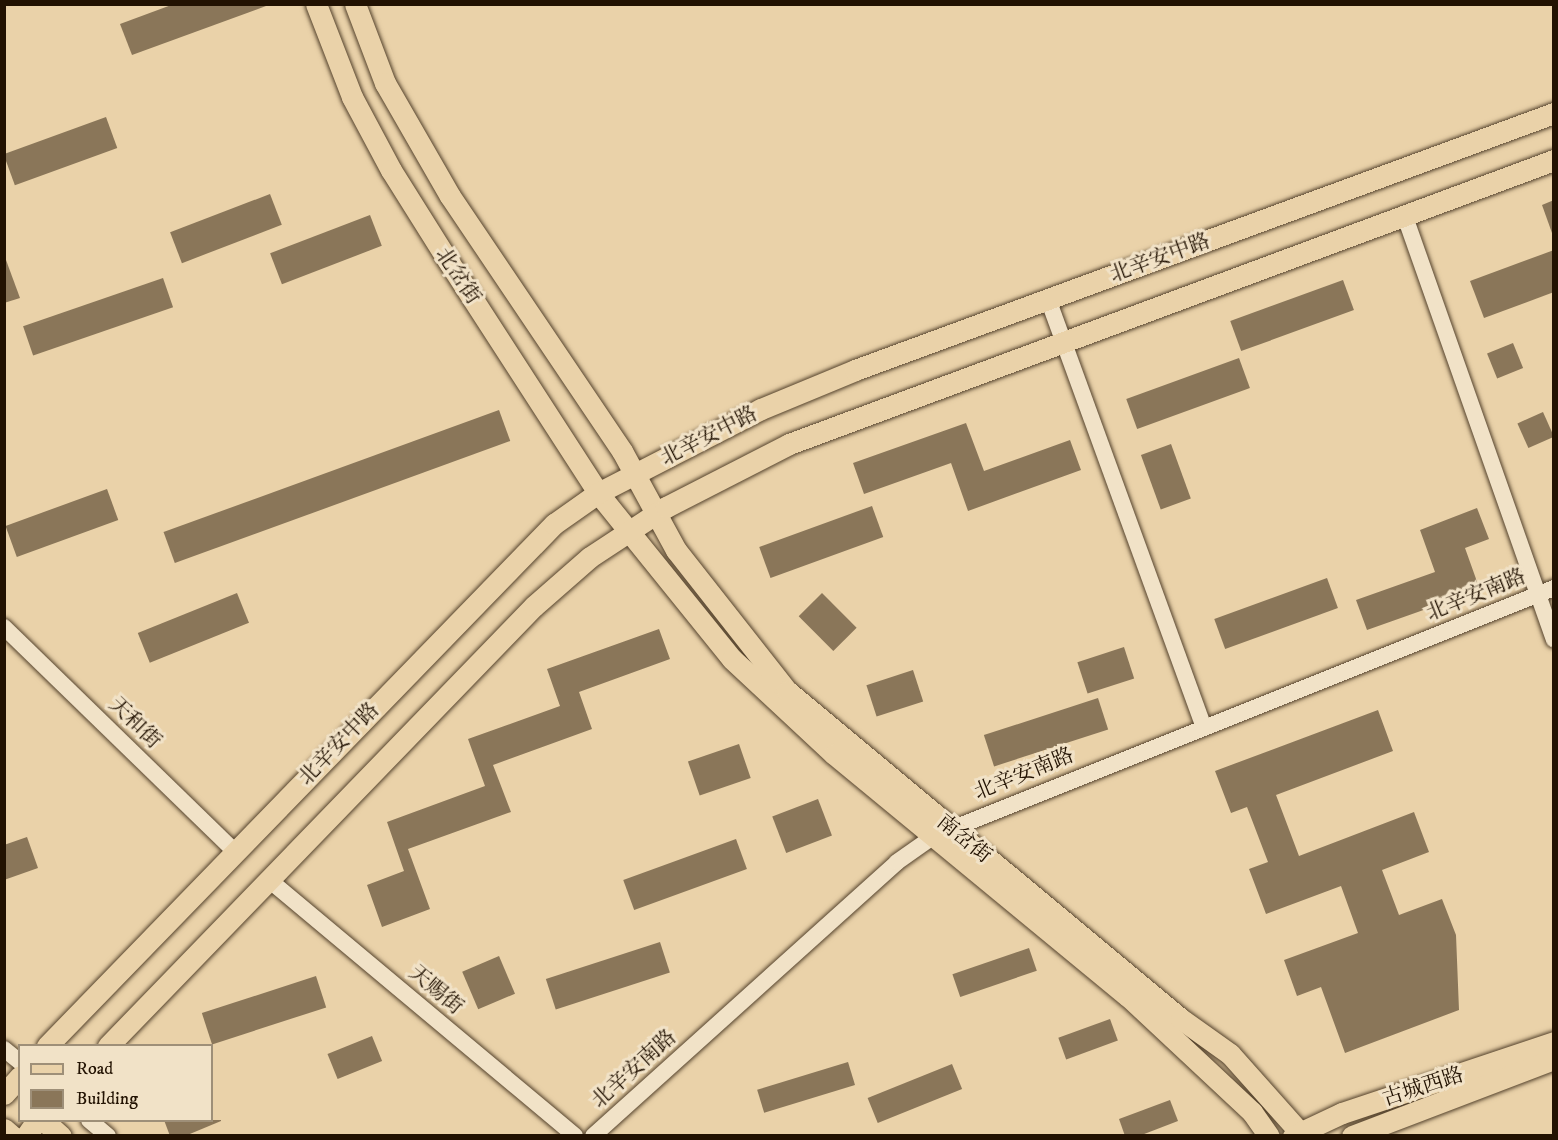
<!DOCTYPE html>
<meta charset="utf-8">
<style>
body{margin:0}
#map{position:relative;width:1558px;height:1140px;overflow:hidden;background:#ead2a9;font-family:"IM FELL DW Pica","Noto Serif SC",serif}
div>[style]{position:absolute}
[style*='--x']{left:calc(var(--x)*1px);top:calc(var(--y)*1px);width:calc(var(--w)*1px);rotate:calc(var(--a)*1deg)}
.building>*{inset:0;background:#8a7659;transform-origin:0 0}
.roads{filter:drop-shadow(0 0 2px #54422c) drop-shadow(0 0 2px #54422c)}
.minor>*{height:16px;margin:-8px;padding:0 8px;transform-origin:8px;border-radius:8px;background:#f1e2c7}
.major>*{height:21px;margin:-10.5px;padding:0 10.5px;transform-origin:10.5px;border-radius:10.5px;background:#ead2a9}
span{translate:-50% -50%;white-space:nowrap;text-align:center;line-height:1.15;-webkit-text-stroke:6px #f1e2c7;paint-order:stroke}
.street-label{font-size:21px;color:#221202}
.frame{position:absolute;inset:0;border:6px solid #221202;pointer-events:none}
.legend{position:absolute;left:18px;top:1044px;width:195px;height:78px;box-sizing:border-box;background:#f1e2c7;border:2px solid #9e8f78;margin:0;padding:8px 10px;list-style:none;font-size:18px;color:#221202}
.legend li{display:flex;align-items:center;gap:12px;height:30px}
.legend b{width:30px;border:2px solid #9e8f78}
</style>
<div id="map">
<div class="building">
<div style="clip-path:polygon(174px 4px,265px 4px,266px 6px,132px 55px,120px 24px)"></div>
<div style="left:106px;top:117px;width:33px;height:109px;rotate:70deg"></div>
<div style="left:270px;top:194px;width:33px;height:107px;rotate:69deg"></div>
<div style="clip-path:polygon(1554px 200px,1554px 233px,1552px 233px,1542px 205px)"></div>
<div style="left:370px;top:215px;width:33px;height:107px;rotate:69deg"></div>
<div style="clip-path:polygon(1554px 250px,1554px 292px,1484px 318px,1470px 281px)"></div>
<div style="clip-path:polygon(6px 260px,20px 298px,4px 303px,4px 261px)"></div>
<div style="left:163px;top:278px;width:31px;height:148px;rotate:71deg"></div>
<div style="left:1343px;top:280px;width:32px;height:120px;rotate:70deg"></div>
<div style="left:1513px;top:343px;width:27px;height:28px;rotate:68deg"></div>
<div style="left:1239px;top:358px;width:32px;height:120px;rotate:70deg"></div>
<div style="left:499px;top:410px;width:33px;height:357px;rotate:70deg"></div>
<div style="left:1543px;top:412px;width:27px;height:28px;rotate:66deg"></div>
<div style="clip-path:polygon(966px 423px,984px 471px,1070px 440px,1081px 470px,968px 511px,951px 463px,864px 494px,853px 463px)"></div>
<div style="left:1171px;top:444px;width:58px;height:32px;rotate:70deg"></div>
<div style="left:107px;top:489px;width:33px;height:108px;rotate:70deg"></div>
<div style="left:872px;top:506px;width:33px;height:120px;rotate:70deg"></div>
<div style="clip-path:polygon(1477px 508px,1489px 539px,1465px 548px,1480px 590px,1367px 630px,1356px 600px,1435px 572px,1420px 530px)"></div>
<div style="left:1327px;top:578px;width:32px;height:120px;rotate:70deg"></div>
<div style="left:237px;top:593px;width:32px;height:107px;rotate:68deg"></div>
<div style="left:822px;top:593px;width:49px;height:33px;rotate:45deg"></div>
<div style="clip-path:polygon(659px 629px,670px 659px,579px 692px,592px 729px,493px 765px,511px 812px,408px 849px,430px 909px,382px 927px,367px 885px,404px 871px,387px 822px,485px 786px,468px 739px,560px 706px,547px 669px)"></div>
<div style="left:1124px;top:647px;width:33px;height:49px;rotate:72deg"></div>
<div style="left:913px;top:670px;width:33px;height:49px;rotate:72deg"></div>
<div style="left:1098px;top:698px;width:33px;height:120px;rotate:72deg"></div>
<div style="clip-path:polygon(1378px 710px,1393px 751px,1276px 795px,1299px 856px,1414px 812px,1429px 852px,1382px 870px,1399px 915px,1442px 899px,1456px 935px,1459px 1010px,1345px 1053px,1321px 987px,1297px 996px,1284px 960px,1358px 933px,1341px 886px,1266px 914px,1249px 869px,1268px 862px,1247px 807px,1231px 813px,1215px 771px)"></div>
<div style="left:739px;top:744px;width:36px;height:54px;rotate:71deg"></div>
<div style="left:818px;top:799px;width:39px;height:49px;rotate:69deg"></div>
<div style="clip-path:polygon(27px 837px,38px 868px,4px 880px,4px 845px)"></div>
<div style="left:736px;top:839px;width:32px;height:120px;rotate:70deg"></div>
<div style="left:660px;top:942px;width:32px;height:120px;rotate:72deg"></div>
<div style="left:1029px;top:948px;width:24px;height:81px;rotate:71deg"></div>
<div style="left:499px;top:956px;width:41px;height:40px;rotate:67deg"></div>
<div style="left:316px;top:976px;width:33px;height:120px;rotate:72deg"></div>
<div style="left:1110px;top:1019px;width:23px;height:55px;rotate:70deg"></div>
<div style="left:372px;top:1036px;width:27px;height:48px;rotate:68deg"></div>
<div style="left:848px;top:1062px;width:24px;height:95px;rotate:73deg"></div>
<div style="left:952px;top:1064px;width:27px;height:91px;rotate:68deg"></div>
<div style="clip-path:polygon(1170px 1100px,1178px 1121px,1139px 1136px,1125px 1136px,1119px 1119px)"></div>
<div style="clip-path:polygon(164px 1120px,221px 1120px,221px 1121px,185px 1136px,170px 1136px)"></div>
</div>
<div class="roads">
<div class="minor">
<div style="--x:1404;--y:214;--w:451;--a:70.6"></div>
<div style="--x:1048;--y:299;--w:456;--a:70"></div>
<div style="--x:4;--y:627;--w:321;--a:44.2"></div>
<div style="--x:268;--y:879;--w:400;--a:39.9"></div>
<div style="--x:4;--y:1049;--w:21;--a:39"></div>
<div style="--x:89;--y:1120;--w:25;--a:40"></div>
<div style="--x:593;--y:1136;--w:409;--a:-42"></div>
<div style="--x:897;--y:862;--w:45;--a:-35.1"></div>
<div style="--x:934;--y:836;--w:668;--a:-21.8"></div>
</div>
<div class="major">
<div style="--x:316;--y:4;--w:100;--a:68.8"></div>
<div style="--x:352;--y:97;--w:83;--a:61.9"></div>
<div style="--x:391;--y:170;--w:98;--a:57.9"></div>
<div style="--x:443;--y:253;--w:286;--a:57.1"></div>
<div style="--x:598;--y:493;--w:213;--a:51.1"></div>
<div style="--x:732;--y:659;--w:139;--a:43"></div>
<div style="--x:834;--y:754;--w:381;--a:39.5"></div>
<div style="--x:1128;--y:996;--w:170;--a:43.1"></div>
<div style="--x:1252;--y:1112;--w:29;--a:55"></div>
<div style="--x:355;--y:4;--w:85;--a:69.2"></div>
<div style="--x:385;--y:83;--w:130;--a:60.1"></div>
<div style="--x:450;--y:196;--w:308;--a:56"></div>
<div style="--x:622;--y:451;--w:113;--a:61.4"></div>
<div style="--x:676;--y:550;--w:179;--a:51.8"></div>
<div style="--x:787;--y:691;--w:513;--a:39.78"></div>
<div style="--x:1181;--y:1019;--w:60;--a:35.5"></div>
<div style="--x:1230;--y:1054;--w:110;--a:48.3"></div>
<div style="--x:47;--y:1046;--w:728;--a:-45.84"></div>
<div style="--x:554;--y:524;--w:54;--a:-35.2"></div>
<div style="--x:598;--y:493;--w:183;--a:-27.3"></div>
<div style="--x:761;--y:409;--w:102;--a:-22.5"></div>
<div style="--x:855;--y:370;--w:745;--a:-20.19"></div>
<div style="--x:108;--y:1046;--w:612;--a:-45.93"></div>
<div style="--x:534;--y:606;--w:74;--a:-41.2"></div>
<div style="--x:590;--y:557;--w:91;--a:-33.3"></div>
<div style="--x:666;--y:507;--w:138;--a:-27.1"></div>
<div style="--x:789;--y:444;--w:816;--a:-20.37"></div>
<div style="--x:4;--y:1094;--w:24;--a:-48"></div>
<div style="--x:43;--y:1120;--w:24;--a:42"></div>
<div style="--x:4;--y:1129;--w:11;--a:41"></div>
<div style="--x:26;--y:1136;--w:19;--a:-55"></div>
<div style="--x:1293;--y:1136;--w:54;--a:-25.1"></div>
<div style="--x:1342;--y:1113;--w:224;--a:-18.5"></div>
<div style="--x:1352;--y:1136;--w:216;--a:-20.9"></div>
</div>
</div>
<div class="street-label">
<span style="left:1160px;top:258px;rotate:-20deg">北辛安中路</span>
<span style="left:458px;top:276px;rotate:56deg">北岔街</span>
<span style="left:709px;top:436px;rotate:-27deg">北辛安中路</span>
<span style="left:1476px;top:595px;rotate:-22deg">北辛安南路</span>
<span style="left:135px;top:723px;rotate:44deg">天和街</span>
<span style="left:339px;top:744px;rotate:-46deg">北辛安中路</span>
<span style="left:1024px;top:774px;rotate:-22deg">北辛安南路</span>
<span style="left:964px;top:839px;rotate:39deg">南岔街</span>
<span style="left:436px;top:990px;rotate:40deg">天赐街</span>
<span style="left:634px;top:1069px;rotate:-42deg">北辛安南路</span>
<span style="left:1423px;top:1087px;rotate:-18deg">古城西路</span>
</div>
<div class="frame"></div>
<ul class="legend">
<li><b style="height:8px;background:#ead2a9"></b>Road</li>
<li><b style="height:16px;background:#8a7659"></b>Building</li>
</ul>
</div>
